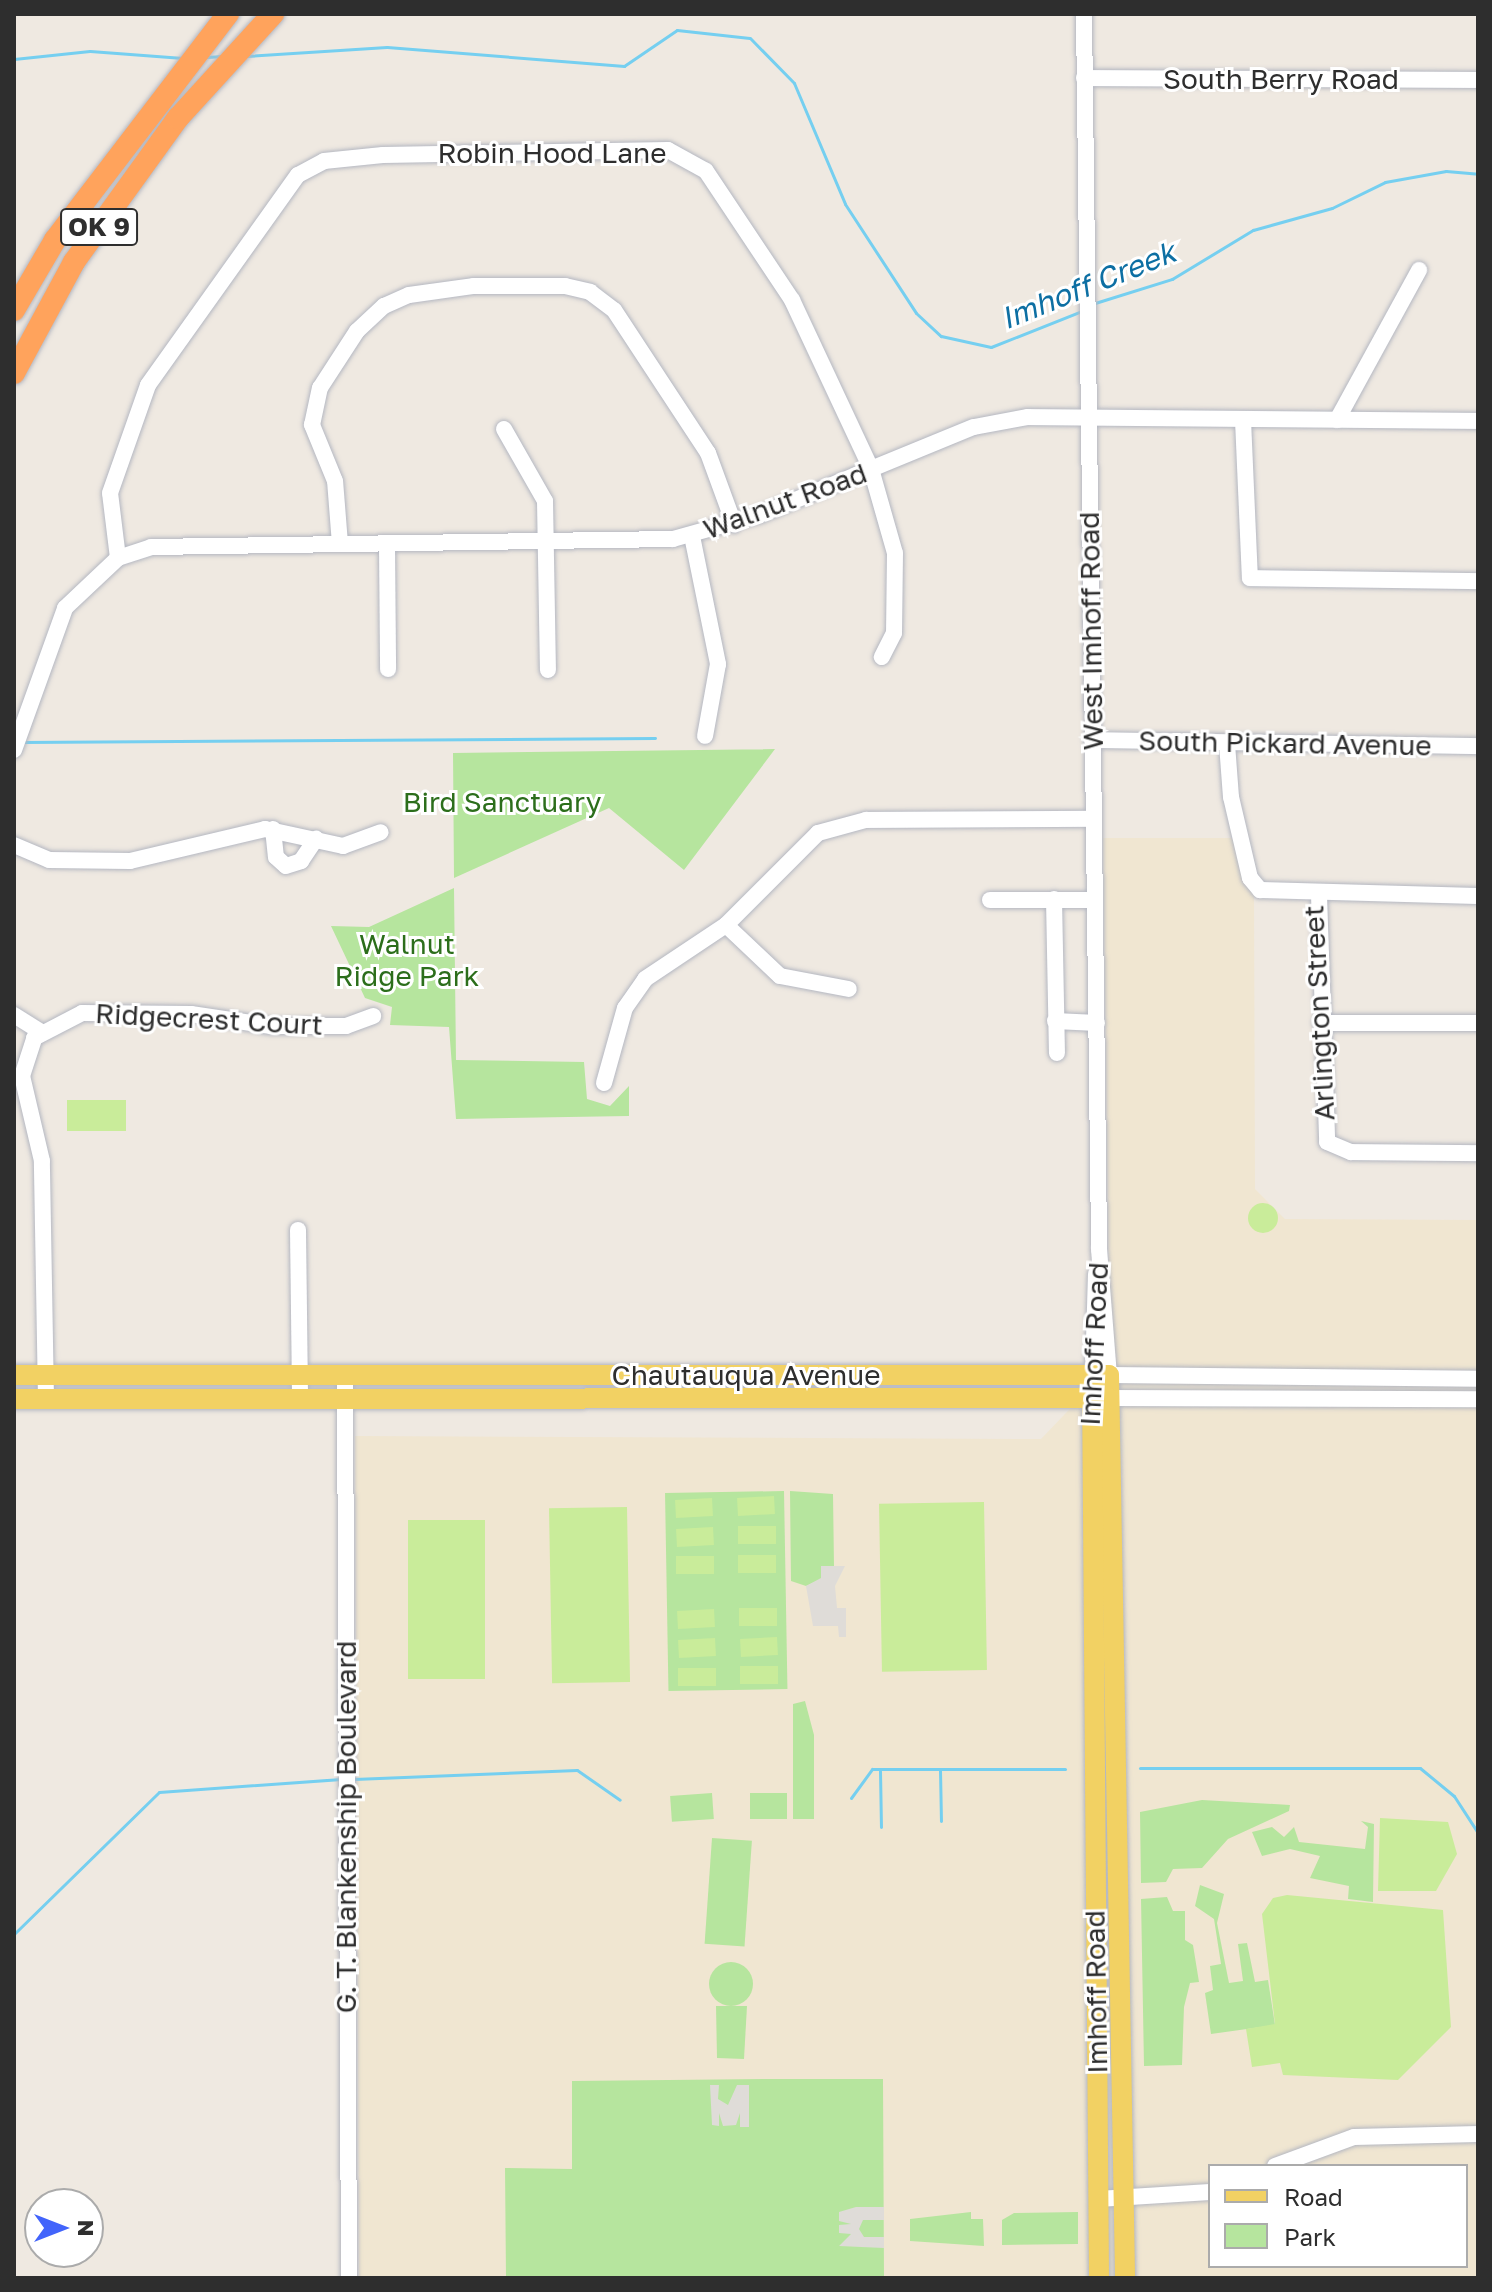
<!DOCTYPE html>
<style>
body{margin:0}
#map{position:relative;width:1492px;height:2292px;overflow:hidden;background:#efe9e1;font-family:"Golos Text",sans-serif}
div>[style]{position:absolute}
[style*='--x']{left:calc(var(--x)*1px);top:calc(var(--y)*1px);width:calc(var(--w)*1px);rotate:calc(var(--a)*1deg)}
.education>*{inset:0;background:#f0e6d1}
.green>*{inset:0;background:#b6e59e;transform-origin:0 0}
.round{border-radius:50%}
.pitch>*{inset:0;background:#c9ec9a;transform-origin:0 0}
.plaza>*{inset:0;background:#dfdcd8}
.stream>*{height:3px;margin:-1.5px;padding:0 1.5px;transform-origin:1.5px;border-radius:1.5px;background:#75cff0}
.roads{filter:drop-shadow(0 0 2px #b4b7c1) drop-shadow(0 0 2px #b4b7c1)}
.minor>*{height:16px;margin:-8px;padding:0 8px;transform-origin:8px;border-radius:8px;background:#fff}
.major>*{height:20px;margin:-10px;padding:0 10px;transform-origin:10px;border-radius:10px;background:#f2d163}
.highway>*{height:22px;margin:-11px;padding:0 11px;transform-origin:11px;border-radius:11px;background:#ffa35c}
span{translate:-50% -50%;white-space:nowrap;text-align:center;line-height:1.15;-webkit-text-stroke:6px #fff;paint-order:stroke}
.shield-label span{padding:2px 6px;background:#fff;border:2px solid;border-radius:6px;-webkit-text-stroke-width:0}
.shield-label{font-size:26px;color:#2e2e2e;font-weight:700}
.street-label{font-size:28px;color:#2e2e2e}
.park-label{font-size:28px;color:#2c6e1b}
.water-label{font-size:30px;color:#0d6fa3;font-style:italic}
.frame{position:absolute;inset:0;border:16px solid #2e2e2e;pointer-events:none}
.legend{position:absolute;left:1208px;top:2164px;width:260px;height:104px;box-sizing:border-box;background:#fff;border:2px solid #ababab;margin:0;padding:10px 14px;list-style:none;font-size:24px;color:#2e2e2e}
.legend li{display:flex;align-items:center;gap:16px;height:40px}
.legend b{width:40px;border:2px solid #ababab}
.north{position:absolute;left:24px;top:2188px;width:80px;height:80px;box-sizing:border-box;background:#fff;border:2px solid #ababab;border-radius:50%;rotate:90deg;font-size:22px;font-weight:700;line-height:32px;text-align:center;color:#2e2e2e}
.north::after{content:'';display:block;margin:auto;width:28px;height:36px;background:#4264fb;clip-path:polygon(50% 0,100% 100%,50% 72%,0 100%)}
</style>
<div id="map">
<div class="education">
<div style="clip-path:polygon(evenodd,1103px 838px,1235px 838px,1254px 893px,1255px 1189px,1285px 1219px,1478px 1220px,1478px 2278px,359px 2278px,355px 1436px,1041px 1439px,1110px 1367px,1103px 838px,1210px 2166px,1466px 2166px,1466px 2266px,1210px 2266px,1210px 2166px)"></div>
</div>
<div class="green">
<div style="clip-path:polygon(775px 749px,684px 870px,609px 808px,454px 878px,453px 753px)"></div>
<div style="clip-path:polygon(454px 888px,456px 1060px,584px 1062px,587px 1099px,610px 1106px,629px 1086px,629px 1116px,456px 1119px,449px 1027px,390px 1025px,392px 1007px,365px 998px,331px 926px,369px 927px)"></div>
<div style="left:784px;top:1491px;width:198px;height:119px;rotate:89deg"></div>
<div style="clip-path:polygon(790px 1491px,833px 1494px,834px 1566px,821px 1566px,821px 1579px,806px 1586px,791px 1581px)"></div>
<div style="clip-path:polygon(805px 1701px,814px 1735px,814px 1819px,793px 1819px,793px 1704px)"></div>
<div style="left:712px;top:1793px;width:26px;height:42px;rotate:86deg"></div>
<div style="left:750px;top:1793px;width:37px;height:26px"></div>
<div style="clip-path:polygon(1202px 1800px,1290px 1805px,1289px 1811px,1228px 1839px,1202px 1868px,1173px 1869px,1166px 1882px,1141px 1883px,1140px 1812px)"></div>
<div style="clip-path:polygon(1361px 1821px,1374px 1824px,1373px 1902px,1348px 1899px,1349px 1886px,1310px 1878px,1320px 1856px,1290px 1849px,1262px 1856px,1252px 1832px,1272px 1827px,1284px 1837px,1294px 1827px,1299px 1842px,1365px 1849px,1368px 1827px)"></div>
<div style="left:712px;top:1838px;width:40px;height:106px;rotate:4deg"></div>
<div style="clip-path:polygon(1200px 1885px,1224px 1894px,1217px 1923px,1229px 1983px,1243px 1981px,1238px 1944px,1247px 1943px,1255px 1982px,1268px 1980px,1275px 2025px,1211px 2034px,1205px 1993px,1213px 1990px,1210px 1966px,1221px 1964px,1214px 1919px,1195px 1906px)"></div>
<div style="clip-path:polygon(1167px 1897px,1173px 1911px,1185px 1911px,1185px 1940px,1193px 1945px,1199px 1982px,1190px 1983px,1184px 2007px,1182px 2065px,1144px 2066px,1141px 1899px)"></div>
<div class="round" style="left:709px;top:1962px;width:44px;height:44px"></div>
<div style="clip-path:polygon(716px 2006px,747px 2006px,744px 2059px,717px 2058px)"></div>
<div style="clip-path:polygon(771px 2079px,883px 2079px,884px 2278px,506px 2278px,505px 2168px,572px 2169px,572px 2081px)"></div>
<div style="clip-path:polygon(971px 2212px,971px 2219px,983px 2219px,984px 2246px,910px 2241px,910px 2219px)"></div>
<div style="clip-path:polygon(1078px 2212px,1078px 2244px,1002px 2245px,1002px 2220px,1014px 2213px)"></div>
</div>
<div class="pitch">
<div style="left:67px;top:1100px;width:59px;height:31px"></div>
<div class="round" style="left:1248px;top:1203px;width:30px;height:30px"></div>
<div style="left:774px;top:1496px;width:18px;height:37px;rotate:87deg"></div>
<div style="left:712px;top:1498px;width:18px;height:37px;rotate:87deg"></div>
<div style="left:984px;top:1502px;width:168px;height:105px;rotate:89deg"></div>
<div style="left:627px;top:1507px;width:175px;height:78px;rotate:89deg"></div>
<div style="left:408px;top:1520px;width:77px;height:159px"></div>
<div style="left:776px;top:1526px;width:18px;height:38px;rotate:90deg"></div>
<div style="left:713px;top:1527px;width:18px;height:37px;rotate:87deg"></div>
<div style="left:776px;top:1555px;width:18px;height:38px;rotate:90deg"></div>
<div style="left:714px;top:1556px;width:18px;height:38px;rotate:90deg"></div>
<div style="left:777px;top:1608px;width:18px;height:38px;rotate:90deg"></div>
<div style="left:714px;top:1609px;width:18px;height:37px;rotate:87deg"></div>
<div style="left:777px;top:1637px;width:18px;height:37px;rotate:87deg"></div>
<div style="left:715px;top:1638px;width:18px;height:37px;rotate:87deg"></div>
<div style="left:778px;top:1666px;width:18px;height:38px;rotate:90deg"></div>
<div style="left:716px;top:1668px;width:18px;height:38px;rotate:90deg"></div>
<div style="clip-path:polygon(1380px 1818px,1448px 1822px,1457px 1854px,1436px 1891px,1378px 1891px)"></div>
<div style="clip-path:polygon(1287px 1895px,1443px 1910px,1451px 2027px,1398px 2080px,1283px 2075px,1280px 2063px,1252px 2067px,1246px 2029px,1275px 2024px,1262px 1914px,1273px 1898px)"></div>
</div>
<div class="plaza">
<div style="clip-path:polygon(821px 1566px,845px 1566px,835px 1586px,837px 1608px,846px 1608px,846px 1637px,839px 1637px,838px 1626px,813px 1626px,806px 1586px,821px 1578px)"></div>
<div style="clip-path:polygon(710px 2085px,719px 2085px,718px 2099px,728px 2105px,737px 2085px,749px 2085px,749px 2127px,740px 2127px,740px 2113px,736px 2125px,723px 2126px,719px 2113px,719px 2126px,712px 2125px)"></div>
<div style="clip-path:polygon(856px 2207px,884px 2207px,884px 2220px,863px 2220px,859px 2229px,864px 2237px,884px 2237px,884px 2248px,839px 2246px,851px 2234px,839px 2233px,839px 2225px,851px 2224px,839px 2221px,839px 2212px)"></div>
</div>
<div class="stream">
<div style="--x:247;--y:56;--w:140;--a:-3.7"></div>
<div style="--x:387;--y:47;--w:238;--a:4.6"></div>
<div style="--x:624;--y:66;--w:64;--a:-34.2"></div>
<div style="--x:677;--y:30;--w:73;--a:6.3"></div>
<div style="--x:750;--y:38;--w:63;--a:45.6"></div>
<div style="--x:794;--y:83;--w:131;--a:67.1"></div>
<div style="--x:845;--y:204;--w:130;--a:56.9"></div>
<div style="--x:916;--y:313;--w:34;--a:43"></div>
<div style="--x:941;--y:336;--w:51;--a:12.4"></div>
<div style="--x:991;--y:347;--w:98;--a:-21.6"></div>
<div style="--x:207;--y:57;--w:16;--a:-4"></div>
<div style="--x:14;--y:59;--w:76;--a:-6"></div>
<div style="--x:90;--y:51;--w:93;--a:4.3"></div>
<div style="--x:1095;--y:303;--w:81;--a:-17.3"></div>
<div style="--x:1172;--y:279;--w:95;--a:-31.2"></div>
<div style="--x:1253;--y:230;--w:82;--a:-15.6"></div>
<div style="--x:1332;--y:208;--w:59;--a:-26.1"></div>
<div style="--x:1385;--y:182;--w:62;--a:-10.2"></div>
<div style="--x:1446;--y:171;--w:32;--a:5"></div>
<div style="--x:23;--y:742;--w:632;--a:-0.36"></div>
<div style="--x:1140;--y:1768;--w:280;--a:0"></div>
<div style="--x:1420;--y:1768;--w:44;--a:39.5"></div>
<div style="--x:1454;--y:1796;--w:44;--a:57"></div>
<div style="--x:940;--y:1770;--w:51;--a:88.9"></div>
<div style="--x:880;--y:1771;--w:56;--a:89"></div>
<div style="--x:354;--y:1779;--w:223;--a:-2.3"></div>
<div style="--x:577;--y:1770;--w:52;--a:34.9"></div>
<div style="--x:851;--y:1798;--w:36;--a:-54"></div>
<div style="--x:872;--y:1769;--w:193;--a:0"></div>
<div style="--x:14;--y:1934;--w:203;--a:-44.4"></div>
<div style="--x:159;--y:1792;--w:183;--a:-4.1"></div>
</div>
<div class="roads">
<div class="minor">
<div style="--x:1084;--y:14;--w:1235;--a:89.3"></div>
<div style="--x:1099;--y:1249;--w:126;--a:85.5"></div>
<div style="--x:1109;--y:1375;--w:369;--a:0.6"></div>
<div style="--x:1084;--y:78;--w:394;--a:0.3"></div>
<div style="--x:1243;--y:420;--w:158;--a:87.5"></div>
<div style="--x:1250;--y:578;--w:228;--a:0.8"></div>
<div style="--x:1337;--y:420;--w:171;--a:-61.3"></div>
<div style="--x:504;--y:429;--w:83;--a:60.3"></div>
<div style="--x:545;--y:501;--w:169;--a:89"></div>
<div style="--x:692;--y:536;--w:131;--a:78.5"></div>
<div style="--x:718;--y:664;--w:73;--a:100.2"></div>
<div style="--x:340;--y:544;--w:63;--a:-94.5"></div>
<div style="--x:335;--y:481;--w:61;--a:-112.3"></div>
<div style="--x:312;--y:425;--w:38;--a:-78"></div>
<div style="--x:320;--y:388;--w:68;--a:-57"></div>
<div style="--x:357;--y:331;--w:37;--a:-43"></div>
<div style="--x:384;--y:306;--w:27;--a:-24"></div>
<div style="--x:409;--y:295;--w:66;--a:-7.9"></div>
<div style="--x:474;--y:286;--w:91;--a:0"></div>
<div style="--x:565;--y:286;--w:26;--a:13"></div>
<div style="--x:590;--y:292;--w:30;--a:37"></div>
<div style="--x:614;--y:310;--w:171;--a:56.7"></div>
<div style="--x:708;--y:453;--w:76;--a:69.9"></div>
<div style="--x:387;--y:545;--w:124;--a:89.5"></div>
<div style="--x:118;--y:558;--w:65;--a:-97"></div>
<div style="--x:110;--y:493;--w:114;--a:-70.6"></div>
<div style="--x:148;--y:385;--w:258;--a:-54.5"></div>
<div style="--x:298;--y:175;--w:30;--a:-28"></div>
<div style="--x:324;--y:161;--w:59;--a:-5.8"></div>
<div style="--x:383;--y:155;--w:285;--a:-1"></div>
<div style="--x:668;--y:150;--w:43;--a:28.9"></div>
<div style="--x:706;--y:171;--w:155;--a:56.3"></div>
<div style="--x:792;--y:300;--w:187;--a:64.9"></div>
<div style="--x:871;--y:469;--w:87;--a:74.1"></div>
<div style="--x:895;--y:553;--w:80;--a:90.7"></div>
<div style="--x:894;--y:633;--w:27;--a:117"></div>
<div style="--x:1092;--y:740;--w:386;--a:0.9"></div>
<div style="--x:1227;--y:744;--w:53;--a:85.7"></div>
<div style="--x:1231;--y:797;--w:83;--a:76.8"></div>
<div style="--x:1250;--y:878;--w:16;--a:50"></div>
<div style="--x:1260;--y:890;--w:218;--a:1.6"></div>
<div style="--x:14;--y:750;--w:151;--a:-70.2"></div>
<div style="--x:65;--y:608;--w:73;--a:-43.3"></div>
<div style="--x:118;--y:558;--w:35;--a:-18"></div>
<div style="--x:151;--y:547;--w:522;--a:-0.88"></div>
<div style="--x:673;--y:539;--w:89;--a:-15.6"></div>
<div style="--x:759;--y:515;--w:232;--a:-22.3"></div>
<div style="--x:974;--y:427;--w:55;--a:-10.5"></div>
<div style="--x:1028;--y:417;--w:450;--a:0.5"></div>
<div style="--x:273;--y:829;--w:28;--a:84"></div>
<div style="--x:276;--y:857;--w:13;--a:42"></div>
<div style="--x:286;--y:866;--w:16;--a:-18"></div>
<div style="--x:301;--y:861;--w:27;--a:-56"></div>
<div style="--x:14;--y:845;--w:38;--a:23"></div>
<div style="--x:49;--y:860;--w:81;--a:0.7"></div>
<div style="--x:130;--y:861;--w:139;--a:-13.3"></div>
<div style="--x:265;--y:829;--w:80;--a:12.3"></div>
<div style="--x:343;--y:846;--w:40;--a:-20.2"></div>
<div style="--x:1319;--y:895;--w:247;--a:88.1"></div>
<div style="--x:1327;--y:1142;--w:26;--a:23"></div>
<div style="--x:1351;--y:1152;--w:127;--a:0.5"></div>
<div style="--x:1054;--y:899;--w:154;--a:88.9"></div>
<div style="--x:990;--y:900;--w:105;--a:0"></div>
<div style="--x:726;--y:925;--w:74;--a:43.4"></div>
<div style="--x:780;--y:976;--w:70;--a:10.7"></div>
<div style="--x:14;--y:1015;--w:31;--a:32"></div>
<div style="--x:1055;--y:1021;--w:42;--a:2.7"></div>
<div style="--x:1321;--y:1023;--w:157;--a:0"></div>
<div style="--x:604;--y:1083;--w:78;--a:-74.4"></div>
<div style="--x:625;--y:1008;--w:35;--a:-55"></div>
<div style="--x:645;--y:979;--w:97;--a:-33.7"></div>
<div style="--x:726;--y:925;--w:130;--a:-45"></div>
<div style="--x:818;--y:833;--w:50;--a:-15.2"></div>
<div style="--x:866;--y:820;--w:228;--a:-0.3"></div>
<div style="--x:298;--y:1230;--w:169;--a:89.3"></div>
<div style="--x:1093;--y:1375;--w:101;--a:-88.3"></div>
<div style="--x:345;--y:1376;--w:902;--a:89.75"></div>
<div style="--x:1109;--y:1398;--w:369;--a:0.2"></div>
<div style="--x:46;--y:1399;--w:238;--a:-91"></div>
<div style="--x:42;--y:1161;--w:87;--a:-103.2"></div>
<div style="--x:22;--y:1076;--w:40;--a:-72"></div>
<div style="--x:34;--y:1038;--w:54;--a:-27.5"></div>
<div style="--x:82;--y:1013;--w:109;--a:0.5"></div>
<div style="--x:191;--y:1014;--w:81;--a:8.5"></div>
<div style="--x:271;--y:1026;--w:75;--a:0"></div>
<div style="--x:346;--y:1026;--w:29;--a:-20"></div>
<div style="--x:1275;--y:2166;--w:84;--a:-20.2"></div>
<div style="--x:1354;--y:2137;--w:124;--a:-1.4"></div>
<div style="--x:1098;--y:2199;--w:112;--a:-3.6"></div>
</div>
<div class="major">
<div style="--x:14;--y:1375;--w:1095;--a:0"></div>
<div style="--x:1109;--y:1375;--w:903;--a:88.98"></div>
<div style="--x:1092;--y:1387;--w:891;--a:89.55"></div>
<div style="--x:14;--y:1399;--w:1095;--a:-0.05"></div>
</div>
<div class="highway">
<div style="--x:14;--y:310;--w:81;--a:-59.6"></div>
<div style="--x:55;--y:240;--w:285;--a:-52.6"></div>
<div style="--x:14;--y:373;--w:126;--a:-61.6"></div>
<div style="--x:74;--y:262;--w:178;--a:-54.2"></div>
<div style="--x:178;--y:118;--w:141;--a:-47.6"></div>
</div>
</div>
<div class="shield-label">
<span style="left:99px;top:227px">OK 9</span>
</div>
<div class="street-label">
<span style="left:1281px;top:79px">South Berry Road</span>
<span style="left:552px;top:153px">Robin Hood Lane</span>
<span style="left:785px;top:501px;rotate:-20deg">Walnut Road</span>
<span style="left:1091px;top:631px;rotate:-91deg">West Imhoff Road</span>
<span style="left:1285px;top:743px;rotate:1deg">South Pickard Avenue</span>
<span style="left:1319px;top:1013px;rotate:-93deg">Arlington Street</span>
<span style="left:209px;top:1019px;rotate:3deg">Ridgecrest Court</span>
<span style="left:1094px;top:1344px;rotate:-87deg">Imhoff Road</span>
<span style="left:746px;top:1375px">Chautauqua Avenue</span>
<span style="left:346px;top:1827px;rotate:-90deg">G. T. Blankenship Boulevard</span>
<span style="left:1096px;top:1992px;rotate:-91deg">Imhoff Road</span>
</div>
<div class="park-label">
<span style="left:502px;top:802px">Bird Sanctuary</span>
<span style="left:407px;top:960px">Walnut<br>Ridge Park</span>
</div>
<div class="water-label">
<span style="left:1088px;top:285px;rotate:-22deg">Imhoff Creek</span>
</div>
<div class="frame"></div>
<ul class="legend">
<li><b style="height:10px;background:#f2d163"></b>Road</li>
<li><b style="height:22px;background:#b6e59e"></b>Park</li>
</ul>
<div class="north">N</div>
</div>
